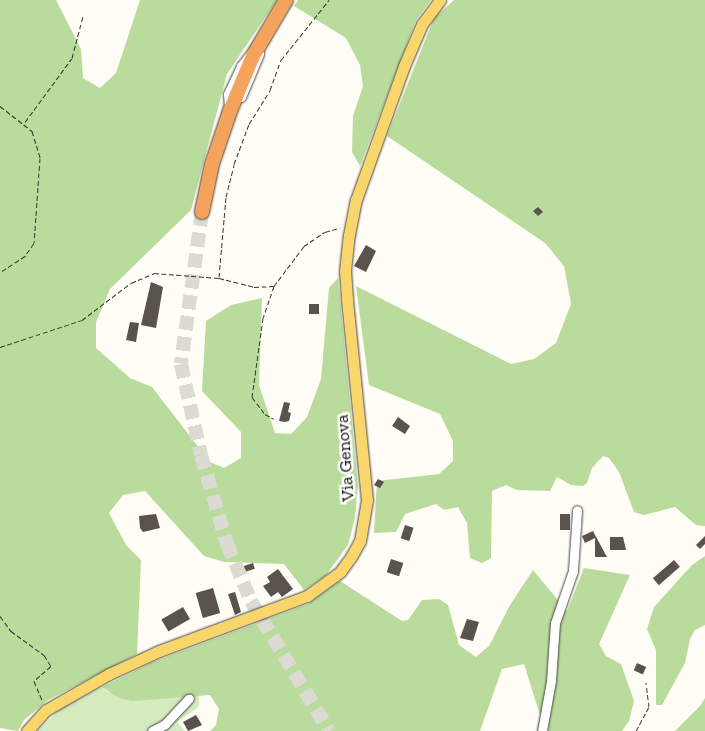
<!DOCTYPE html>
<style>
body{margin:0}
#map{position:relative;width:705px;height:731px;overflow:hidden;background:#fffdf5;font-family:"Zilla Slab",serif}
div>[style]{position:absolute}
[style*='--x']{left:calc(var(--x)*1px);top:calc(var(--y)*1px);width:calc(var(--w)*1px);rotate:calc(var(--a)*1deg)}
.green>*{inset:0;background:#d5ebbd}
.forest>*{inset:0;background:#b9dc9c}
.building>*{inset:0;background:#5a524d;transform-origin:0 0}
.highway-tunnel>*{height:14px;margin-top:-7px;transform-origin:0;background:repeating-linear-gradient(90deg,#dbdad3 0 14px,transparent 0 21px)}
.path>*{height:1px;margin-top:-0.5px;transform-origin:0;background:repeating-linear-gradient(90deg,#333 0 5px,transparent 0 7.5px)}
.roads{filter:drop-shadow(0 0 1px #444) drop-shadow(0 0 1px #444)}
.minor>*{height:9px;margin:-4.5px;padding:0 4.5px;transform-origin:4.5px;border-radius:4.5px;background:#fff}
.major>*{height:11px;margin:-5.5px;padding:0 5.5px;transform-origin:5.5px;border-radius:5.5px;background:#f9d66b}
.highway>*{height:14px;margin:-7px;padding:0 7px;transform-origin:7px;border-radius:7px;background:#f5a25d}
span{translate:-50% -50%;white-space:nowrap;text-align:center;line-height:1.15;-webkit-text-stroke:5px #fff;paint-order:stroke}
.street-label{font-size:18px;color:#111}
</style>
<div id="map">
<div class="green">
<div style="clip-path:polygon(102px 687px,108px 692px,172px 696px,199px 694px,199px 707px,177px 722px,185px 731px,37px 731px,59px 710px)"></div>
</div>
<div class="forest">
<div style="clip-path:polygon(0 0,56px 0,81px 49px,83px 78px,100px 88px,116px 73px,140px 0,277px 0,227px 74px,191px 210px,110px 289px,96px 322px,96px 348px,130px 378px,152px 387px,210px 462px,224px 468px,241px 458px,241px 432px,202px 391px,206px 321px,231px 305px,262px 298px,259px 385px,275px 433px,291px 434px,307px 417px,321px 379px,329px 288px,338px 278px,358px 485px,355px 518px,348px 545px,326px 575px,304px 590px,284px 564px,224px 562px,204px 556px,145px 491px,123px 495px,109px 513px,126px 545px,141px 560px,137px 654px,48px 700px,24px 720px,18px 731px,0 728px)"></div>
<div style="clip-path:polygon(298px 0,431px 0,416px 20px,360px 166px,352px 152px,353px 116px,363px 86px,360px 65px,346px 38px,294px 6px)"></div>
<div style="clip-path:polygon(454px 0,705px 0,705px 526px,696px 525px,675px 507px,644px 515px,634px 512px,619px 472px,609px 458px,603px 456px,592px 468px,587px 483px,583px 486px,571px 485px,557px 477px,550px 491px,517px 490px,506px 485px,492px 491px,491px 558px,482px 563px,470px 558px,467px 523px,458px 507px,444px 510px,436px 504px,405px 514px,396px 532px,374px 533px,377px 481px,439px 474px,453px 461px,453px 441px,440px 414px,369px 385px,356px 286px,511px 364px,534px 359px,556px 343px,571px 304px,564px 266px,545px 243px,387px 136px,434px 18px)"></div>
<div style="clip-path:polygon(705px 556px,705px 625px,695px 630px,690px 639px,685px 663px,662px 705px,656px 705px,656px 650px,647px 629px,654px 607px,692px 565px)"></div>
<div style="clip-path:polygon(584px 568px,630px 575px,599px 644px,606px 656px,621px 664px,634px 701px,629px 721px,622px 731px,537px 731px,540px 715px,524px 664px,502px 669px,480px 731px,210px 731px,216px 725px,219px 709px,210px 695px,132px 701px,119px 698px,102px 687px,153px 662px,308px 604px,340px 581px,402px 621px,408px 620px,422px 600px,439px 599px,448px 605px,459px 645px,476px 657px,489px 646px,510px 605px,533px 570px,567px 611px)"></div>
<div style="clip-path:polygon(705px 698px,705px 731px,675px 731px,700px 706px)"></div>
</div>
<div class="building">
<div style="clip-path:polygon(538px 207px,543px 212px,538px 216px,533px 211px)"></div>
<div style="clip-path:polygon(366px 245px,376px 251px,366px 272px,354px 266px)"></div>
<div style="clip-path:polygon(151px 282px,163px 287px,156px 328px,141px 325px)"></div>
<div style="left:309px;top:304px;width:10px;height:10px"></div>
<div style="clip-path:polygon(130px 322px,139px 323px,136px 342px,126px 340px)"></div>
<div style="clip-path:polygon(284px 402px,290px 403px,288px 412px,291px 413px,289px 421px,285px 422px,279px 421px)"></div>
<div style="clip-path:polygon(398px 417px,410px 426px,405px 434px,392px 426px)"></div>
<div style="clip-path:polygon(378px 479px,384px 482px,380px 488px,374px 485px)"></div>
<div style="clip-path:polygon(156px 514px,160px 528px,143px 532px,140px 528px,139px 516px)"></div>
<div style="left:560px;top:514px;width:10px;height:16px"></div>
<div style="left:405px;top:525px;width:9px;height:14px;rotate:18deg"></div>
<div style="clip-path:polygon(593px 531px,594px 533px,607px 557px,595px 557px,595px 538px,585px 543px,582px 536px)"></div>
<div style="clip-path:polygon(705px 536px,705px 544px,700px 549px,696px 545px)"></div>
<div style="clip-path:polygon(610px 537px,623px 537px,626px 550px,610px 550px)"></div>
<div style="left:391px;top:559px;width:13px;height:14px;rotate:18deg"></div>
<div style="left:674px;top:560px;width:9px;height:28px;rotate:49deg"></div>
<div style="left:253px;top:563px;width:6px;height:13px;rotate:72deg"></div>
<div style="clip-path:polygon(278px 569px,293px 589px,282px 597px,278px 592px,271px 597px,263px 586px,270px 582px,267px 577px)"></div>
<div style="left:213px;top:588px;width:26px;height:18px;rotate:74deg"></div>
<div style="clip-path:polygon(235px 592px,241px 612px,235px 615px,228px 594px)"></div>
<div style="left:183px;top:607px;width:14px;height:25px;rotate:60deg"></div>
<div style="clip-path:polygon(467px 619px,479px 622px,473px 641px,460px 638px)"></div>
<div style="left:637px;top:663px;width:10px;height:8px;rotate:24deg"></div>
<div style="clip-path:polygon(196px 715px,202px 725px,188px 731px,183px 722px)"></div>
</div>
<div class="highway-tunnel">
<div style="--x:202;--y:212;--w:153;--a:97.9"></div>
<div style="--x:181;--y:364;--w:93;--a:77.6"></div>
<div style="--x:201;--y:455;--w:93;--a:73.7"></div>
<div style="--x:227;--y:544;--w:62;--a:67.2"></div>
<div style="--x:251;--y:601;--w:152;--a:59"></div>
</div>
<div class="path">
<div style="--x:0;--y:106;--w:41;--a:38"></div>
<div style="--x:32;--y:131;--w:28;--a:73"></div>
<div style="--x:40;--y:158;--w:85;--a:94"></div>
<div style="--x:34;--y:243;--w:16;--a:125"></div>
<div style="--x:25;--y:256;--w:30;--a:147"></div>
<div style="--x:25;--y:122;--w:79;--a:-53.7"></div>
<div style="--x:72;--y:58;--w:43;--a:-75.3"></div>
<div style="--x:219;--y:277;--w:80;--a:-85"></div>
<div style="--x:226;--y:197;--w:34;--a:-76"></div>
<div style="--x:234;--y:164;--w:43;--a:-69.4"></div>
<div style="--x:249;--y:124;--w:40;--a:-58"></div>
<div style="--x:270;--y:90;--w:32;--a:-70"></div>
<div style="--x:281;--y:60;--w:77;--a:-51.3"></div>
<div style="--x:274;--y:286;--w:34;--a:109"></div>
<div style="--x:263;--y:318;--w:80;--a:97.9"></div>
<div style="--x:252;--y:397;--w:21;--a:53"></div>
<div style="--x:265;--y:414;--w:10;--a:29"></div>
<div style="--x:0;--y:347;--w:86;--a:-18.2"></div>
<div style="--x:82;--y:320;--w:61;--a:-37.1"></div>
<div style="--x:131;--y:283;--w:25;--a:-23"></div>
<div style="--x:154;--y:273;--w:65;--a:4.4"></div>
<div style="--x:219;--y:278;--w:36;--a:14"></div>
<div style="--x:254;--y:287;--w:20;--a:-3"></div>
<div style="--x:274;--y:286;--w:50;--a:-53.1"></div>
<div style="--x:304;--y:246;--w:25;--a:-34"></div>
<div style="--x:325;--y:232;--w:15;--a:-16"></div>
<div style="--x:0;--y:616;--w:19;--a:54"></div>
<div style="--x:11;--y:631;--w:41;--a:36"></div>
<div style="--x:44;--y:655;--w:13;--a:58"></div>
<div style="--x:51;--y:666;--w:23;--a:139"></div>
<div style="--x:34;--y:681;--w:21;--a:67"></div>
<div style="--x:636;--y:731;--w:27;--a:-62"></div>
<div style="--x:649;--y:707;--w:25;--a:-97"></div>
</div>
<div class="roads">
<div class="minor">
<div style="--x:241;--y:97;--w:47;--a:-67.3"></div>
<div style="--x:229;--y:108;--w:14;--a:-94"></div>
<div style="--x:228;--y:94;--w:31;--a:-65"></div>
<div style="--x:241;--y:66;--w:16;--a:-52"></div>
<div style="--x:152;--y:731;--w:15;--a:-28"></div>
<div style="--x:165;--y:724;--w:35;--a:-47"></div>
<div style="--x:542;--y:731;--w:51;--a:-79.8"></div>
<div style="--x:551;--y:681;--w:58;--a:-86.1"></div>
<div style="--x:555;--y:623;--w:55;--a:-70.9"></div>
<div style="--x:573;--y:571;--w:61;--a:-86.2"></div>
</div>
<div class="major">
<div style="--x:27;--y:731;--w:28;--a:-48"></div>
<div style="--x:46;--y:710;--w:73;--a:-29.7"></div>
<div style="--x:109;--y:674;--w:55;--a:-24.7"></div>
<div style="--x:159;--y:651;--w:158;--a:-20.4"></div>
<div style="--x:307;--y:596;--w:41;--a:-36"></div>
<div style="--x:340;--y:572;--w:19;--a:-54"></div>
<div style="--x:351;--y:557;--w:18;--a:-61"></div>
<div style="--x:360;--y:541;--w:42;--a:-80.3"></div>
<div style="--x:367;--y:500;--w:202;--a:-95.7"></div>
<div style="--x:347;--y:299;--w:28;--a:-94"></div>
<div style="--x:345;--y:271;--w:36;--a:-84"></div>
<div style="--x:349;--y:235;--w:36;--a:-79"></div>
<div style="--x:356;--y:200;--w:142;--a:-70.3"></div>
<div style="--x:404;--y:66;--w:46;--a:-66.8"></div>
<div style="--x:422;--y:24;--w:30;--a:-53"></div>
</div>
<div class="highway">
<div style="--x:202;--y:212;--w:49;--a:-78.2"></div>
<div style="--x:212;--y:164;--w:56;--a:-71.2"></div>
<div style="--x:230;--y:111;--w:60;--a:-67.3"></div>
<div style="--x:253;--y:56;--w:65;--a:-59.5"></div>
</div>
</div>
<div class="street-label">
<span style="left:345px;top:458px;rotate:-94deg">Via Genova</span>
</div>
</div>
